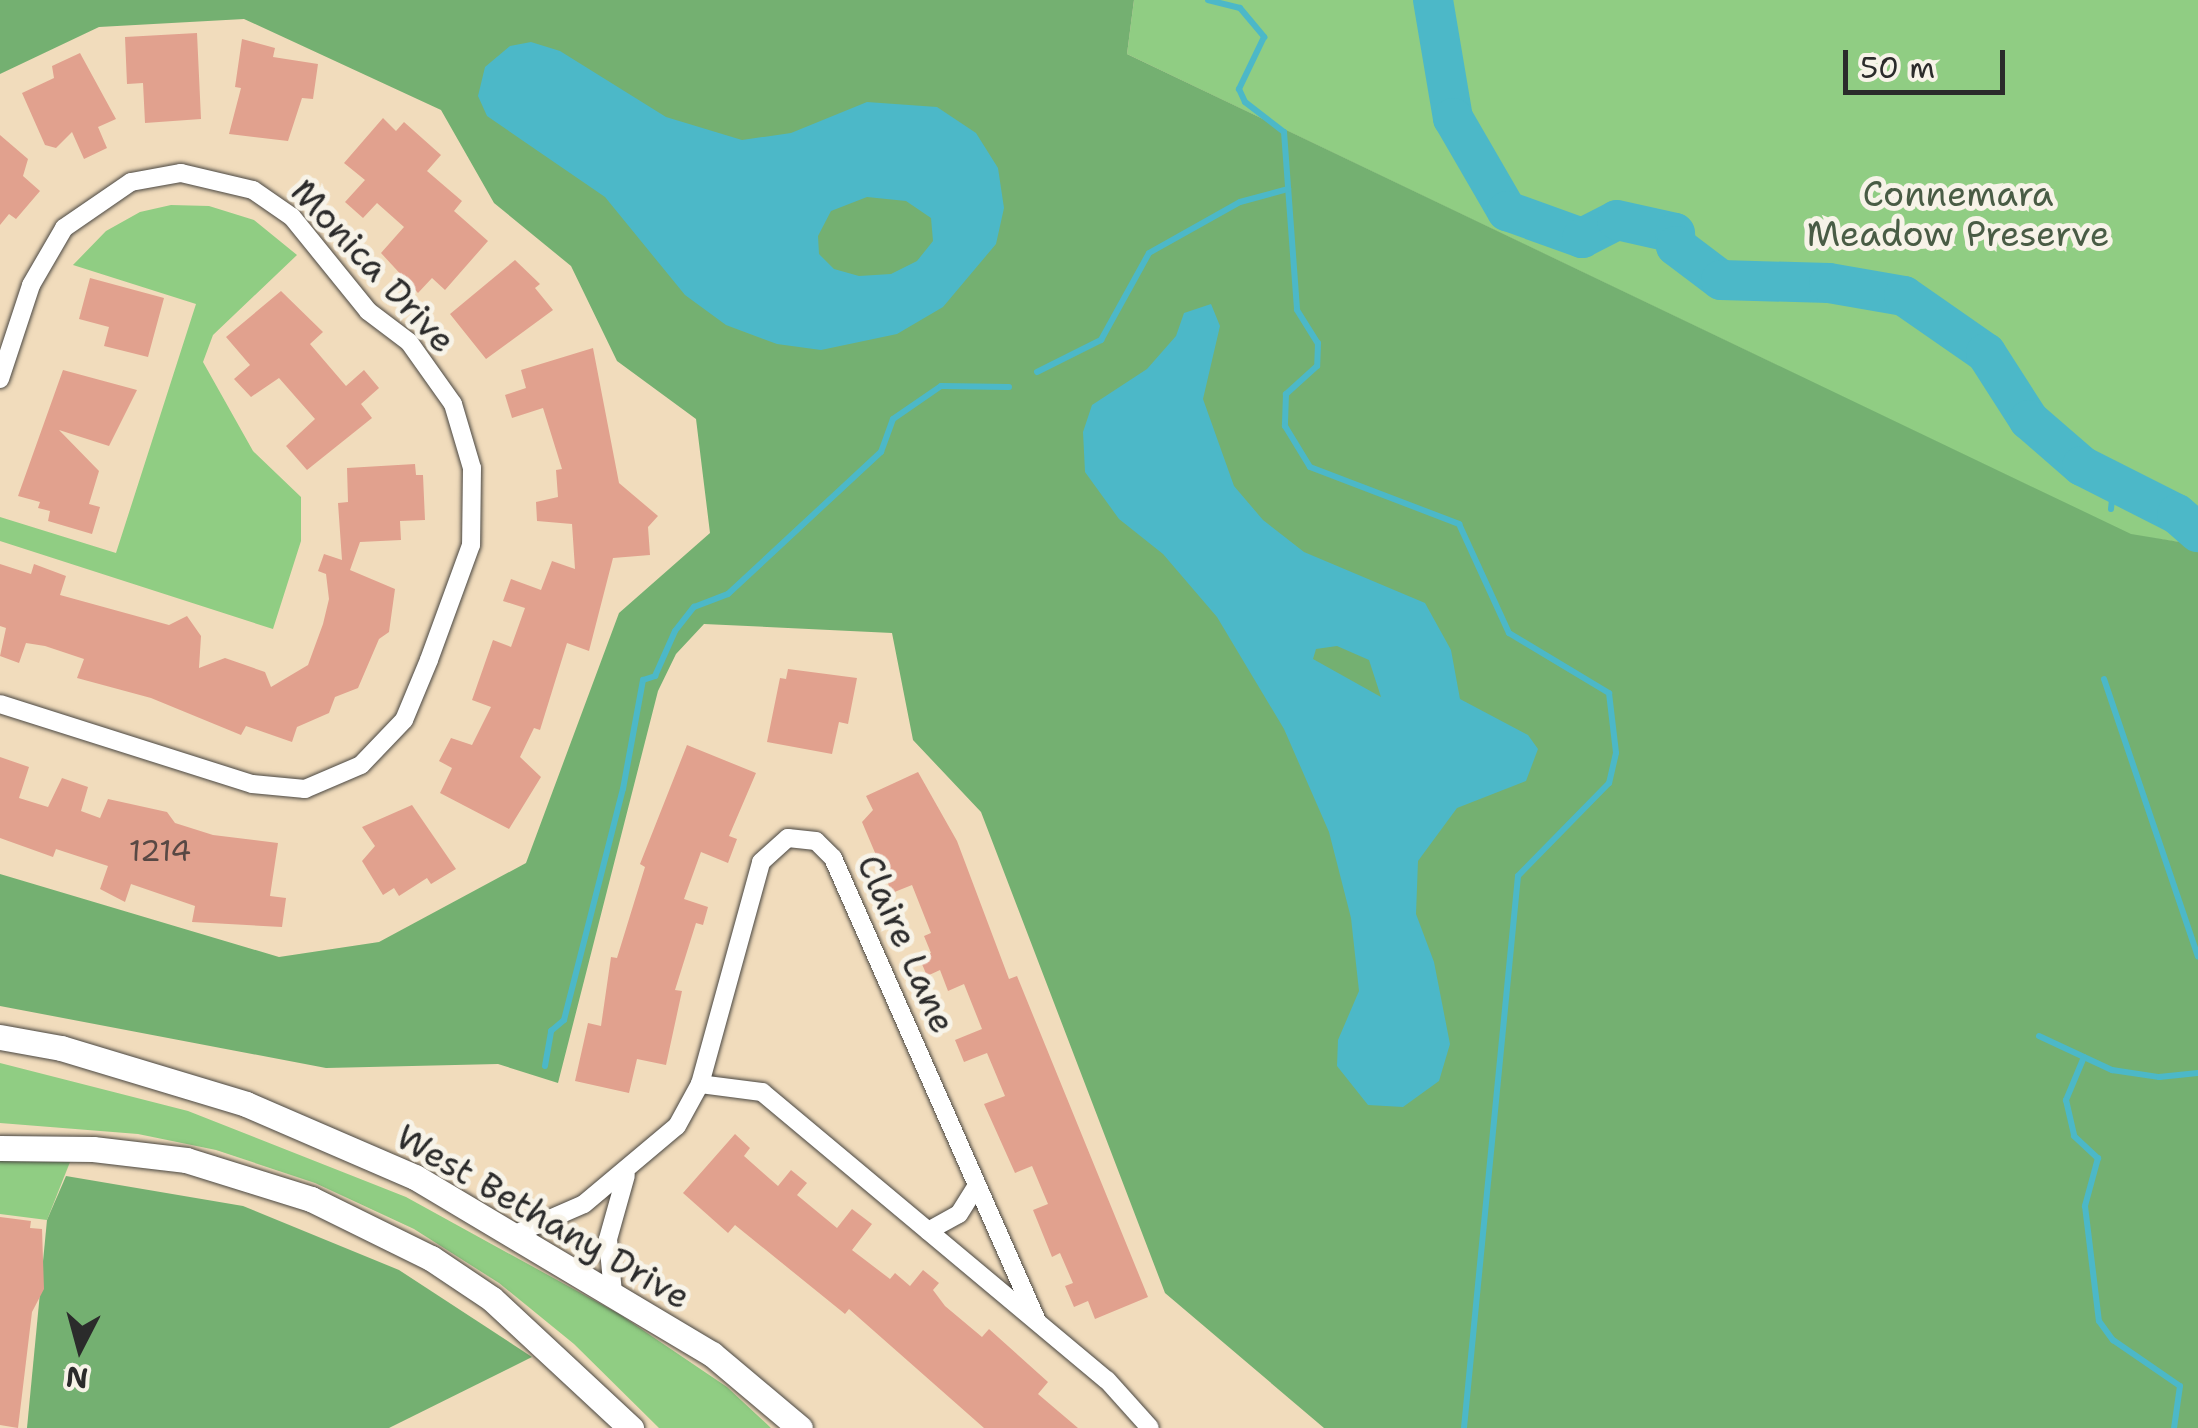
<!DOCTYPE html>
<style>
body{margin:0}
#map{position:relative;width:2198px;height:1428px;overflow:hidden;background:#f1dcbc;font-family:"Shantell Sans",sans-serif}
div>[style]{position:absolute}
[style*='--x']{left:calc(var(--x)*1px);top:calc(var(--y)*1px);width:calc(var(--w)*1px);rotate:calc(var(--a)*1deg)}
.green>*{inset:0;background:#90cd83}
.forest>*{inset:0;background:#74b071}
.water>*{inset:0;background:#4cb8c8}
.stream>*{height:6px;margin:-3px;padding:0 3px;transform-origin:3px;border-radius:3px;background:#4cb8c8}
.river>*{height:40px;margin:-20px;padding:0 20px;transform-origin:20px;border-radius:20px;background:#4cb8c8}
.building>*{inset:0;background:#e1a18e}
.roads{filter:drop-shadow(0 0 2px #494641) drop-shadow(0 0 2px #494641)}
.minor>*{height:18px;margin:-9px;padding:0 9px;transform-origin:9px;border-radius:9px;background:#fff}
.secondary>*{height:25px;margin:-12.5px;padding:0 12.5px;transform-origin:12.5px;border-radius:12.5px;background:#fff}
span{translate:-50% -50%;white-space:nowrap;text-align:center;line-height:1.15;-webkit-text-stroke:10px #f7f3e8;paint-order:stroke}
.number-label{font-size:30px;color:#584844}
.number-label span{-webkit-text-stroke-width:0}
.park-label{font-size:35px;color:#495c45}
.street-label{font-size:35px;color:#2b2b2b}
.north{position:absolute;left:30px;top:1298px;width:100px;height:100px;-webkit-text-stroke:8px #f7f3e8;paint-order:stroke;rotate:186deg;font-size:28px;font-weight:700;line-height:40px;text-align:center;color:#2b2b2b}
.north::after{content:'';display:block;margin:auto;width:35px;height:45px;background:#2b2b2b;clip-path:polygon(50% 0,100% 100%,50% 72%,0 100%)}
.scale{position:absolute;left:1843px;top:50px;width:162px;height:45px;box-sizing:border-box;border:5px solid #2b2b2b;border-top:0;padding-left:12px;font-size:30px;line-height:35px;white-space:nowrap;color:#2b2b2b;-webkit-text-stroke:8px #f7f3e8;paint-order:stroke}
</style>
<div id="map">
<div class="green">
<div style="clip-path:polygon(1134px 0,2198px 0,2198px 545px,2131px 535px,1127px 54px)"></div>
<div style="clip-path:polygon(171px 205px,209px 206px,254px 220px,297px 255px,213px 335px,203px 362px,253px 451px,301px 497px,301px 541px,273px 629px,0 541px,0 517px,116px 553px,196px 304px,73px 265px,106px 231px,140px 212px)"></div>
<div style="clip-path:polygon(0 1063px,188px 1111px,406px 1197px,619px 1314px,727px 1387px,771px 1428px,659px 1428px,574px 1344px,499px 1283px,414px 1229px,315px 1183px,216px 1150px,138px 1134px,0 1123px)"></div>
<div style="clip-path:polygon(0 1161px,70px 1162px,47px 1220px,0 1214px)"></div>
</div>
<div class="forest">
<div style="clip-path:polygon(0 0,1134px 0,1127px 54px,2131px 534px,2198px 545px,2198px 1428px,1324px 1428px,1165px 1293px,981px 812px,913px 740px,892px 633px,704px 624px,676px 654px,658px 691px,558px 1083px,498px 1064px,326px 1068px,0 1006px,0 874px,279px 957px,379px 942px,526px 863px,619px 613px,710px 533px,696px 419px,617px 361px,571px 266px,494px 203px,441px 110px,244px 19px,99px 27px,0 74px)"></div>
<div style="clip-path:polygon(66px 1176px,243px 1206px,399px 1270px,532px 1357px,389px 1428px,27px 1428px,47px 1220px)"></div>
</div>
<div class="water">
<div style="clip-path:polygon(evenodd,531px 42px,560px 51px,666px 117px,742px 140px,791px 133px,867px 102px,937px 107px,976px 133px,998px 168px,1004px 208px,996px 244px,943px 307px,897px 334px,821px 350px,777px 344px,726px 325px,685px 295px,605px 197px,487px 116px,478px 96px,485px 67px,510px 46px,531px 42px,867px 197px,906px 201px,931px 218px,933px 241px,917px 261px,891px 274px,859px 276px,834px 269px,819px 254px,818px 236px,831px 211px,867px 197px)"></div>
<div style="clip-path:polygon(evenodd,1211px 304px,1220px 326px,1203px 399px,1234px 486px,1263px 520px,1304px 552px,1425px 603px,1451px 650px,1460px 699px,1528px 735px,1538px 749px,1526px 781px,1457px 808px,1418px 861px,1416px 914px,1434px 962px,1450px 1044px,1439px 1081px,1403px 1107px,1368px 1105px,1337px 1066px,1338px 1040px,1359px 991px,1351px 918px,1329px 832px,1284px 729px,1217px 617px,1163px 554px,1119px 519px,1085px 472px,1083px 432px,1092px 405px,1147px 369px,1176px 336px,1184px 313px,1211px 304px,1337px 646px,1369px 660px,1381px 697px,1313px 659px,1316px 649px,1337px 646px)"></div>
</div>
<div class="stream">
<div style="--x:1208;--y:0;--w:33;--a:14"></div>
<div style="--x:1240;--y:8;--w:38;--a:50"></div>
<div style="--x:1264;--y:37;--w:58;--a:115.7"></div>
<div style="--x:1239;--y:89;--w:14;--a:65"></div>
<div style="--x:1245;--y:102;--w:49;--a:37.6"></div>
<div style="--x:1284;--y:132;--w:178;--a:85.8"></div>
<div style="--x:1297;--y:310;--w:39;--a:58"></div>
<div style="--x:1318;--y:343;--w:23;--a:92"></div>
<div style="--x:1317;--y:366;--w:42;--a:137.9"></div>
<div style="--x:1286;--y:394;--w:32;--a:92"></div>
<div style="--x:1285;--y:426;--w:48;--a:58.6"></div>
<div style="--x:1310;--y:467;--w:160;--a:20.9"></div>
<div style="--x:1459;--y:524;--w:120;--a:65.4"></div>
<div style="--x:1509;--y:633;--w:117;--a:31"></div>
<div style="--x:1609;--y:693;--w:60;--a:83.3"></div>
<div style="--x:1616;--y:753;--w:31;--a:103"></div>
<div style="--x:1609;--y:783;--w:130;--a:134.4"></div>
<div style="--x:1518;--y:876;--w:555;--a:95.59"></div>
<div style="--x:1037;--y:372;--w:72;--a:-26.6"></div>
<div style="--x:1101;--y:340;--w:99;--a:-61.1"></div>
<div style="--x:1149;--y:253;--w:104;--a:-29.3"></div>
<div style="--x:1240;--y:202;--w:50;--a:-15.2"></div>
<div style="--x:2111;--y:509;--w:27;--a:-84"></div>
<div style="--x:2104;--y:679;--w:293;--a:71.3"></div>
<div style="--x:2039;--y:1036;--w:81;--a:25"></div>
<div style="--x:2112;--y:1070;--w:48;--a:8.5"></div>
<div style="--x:2159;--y:1077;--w:39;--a:-6"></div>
<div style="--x:2084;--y:1057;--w:47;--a:112.7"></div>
<div style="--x:2066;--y:1100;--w:37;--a:77"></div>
<div style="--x:2074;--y:1136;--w:33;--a:43"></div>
<div style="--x:2098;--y:1158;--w:50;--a:105.2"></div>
<div style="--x:2085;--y:1206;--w:116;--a:83.1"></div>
<div style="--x:2099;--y:1321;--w:24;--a:54"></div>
<div style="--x:2113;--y:1340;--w:81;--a:34.5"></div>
<div style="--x:2180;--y:1386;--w:42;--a:98.1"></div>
<div style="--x:545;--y:1066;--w:36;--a:-80"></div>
<div style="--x:551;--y:1031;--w:17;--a:-40"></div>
<div style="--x:564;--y:1020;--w:238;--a:-75.7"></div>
<div style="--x:623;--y:789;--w:111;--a:-79.6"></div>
<div style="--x:643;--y:680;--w:13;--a:-18"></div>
<div style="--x:655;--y:676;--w:49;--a:-66"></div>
<div style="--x:675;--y:631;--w:31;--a:-52"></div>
<div style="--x:694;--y:607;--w:36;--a:-21"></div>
<div style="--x:728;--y:594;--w:209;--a:-42.9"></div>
<div style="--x:881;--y:452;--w:35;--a:-70"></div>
<div style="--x:893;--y:419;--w:58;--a:-34.5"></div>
<div style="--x:941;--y:386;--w:68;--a:0.8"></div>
</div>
<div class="river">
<div style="--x:1433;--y:0;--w:120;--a:80.4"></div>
<div style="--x:1453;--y:118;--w:108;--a:59.9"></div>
<div style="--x:1507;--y:211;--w:80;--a:19.8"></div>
<div style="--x:1582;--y:238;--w:39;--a:-27"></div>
<div style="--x:1617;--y:220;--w:59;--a:12.6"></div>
<div style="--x:1675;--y:233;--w:13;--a:86"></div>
<div style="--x:1676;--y:246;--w:56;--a:37.1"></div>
<div style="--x:1721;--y:280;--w:108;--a:1.6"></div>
<div style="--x:1829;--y:283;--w:76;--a:9.8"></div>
<div style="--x:1904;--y:296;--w:100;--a:34.8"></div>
<div style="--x:1986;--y:353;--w:80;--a:57.3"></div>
<div style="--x:2029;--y:420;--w:70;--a:41"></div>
<div style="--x:2082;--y:466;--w:106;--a:26.8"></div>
<div style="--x:2177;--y:514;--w:28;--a:41"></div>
</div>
<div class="building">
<div style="clip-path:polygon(197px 33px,201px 119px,145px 123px,143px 83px,127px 84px,125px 37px)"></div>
<div style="clip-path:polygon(242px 39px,275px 48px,273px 57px,318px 64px,313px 99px,302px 98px,288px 141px,229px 134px,241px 88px,235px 87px)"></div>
<div style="clip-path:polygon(80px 53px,116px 119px,98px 127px,107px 148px,84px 159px,72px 132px,56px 148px,45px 145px,22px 93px,54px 78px,52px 66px)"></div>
<div style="clip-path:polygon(383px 118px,396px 131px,404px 122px,441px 155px,427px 171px,462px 201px,454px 211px,488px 241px,445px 290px,432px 278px,418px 293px,381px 253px,404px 227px,377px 203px,363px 218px,345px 202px,365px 180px,344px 163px)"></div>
<div style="clip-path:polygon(0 135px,28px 159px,23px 176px,40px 191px,16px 219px,9px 214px,0 225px)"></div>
<div style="clip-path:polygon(515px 260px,540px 284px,535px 288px,553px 310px,486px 359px,450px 314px)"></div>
<div style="clip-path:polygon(90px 278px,164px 298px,148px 357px,104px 346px,109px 327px,79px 319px)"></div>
<div style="clip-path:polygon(281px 291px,323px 332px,310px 344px,346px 386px,364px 370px,379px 388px,361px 404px,372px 418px,307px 470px,286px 446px,315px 419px,279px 378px,251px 397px,234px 379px,250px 365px,226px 337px)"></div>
<div style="clip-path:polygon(593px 348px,619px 483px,658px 516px,648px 527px,650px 555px,613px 558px,589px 651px,567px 643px,540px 730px,534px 728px,520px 757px,541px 777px,509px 829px,440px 793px,452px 768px,439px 761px,451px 738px,472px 745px,491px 707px,472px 700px,493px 640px,511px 647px,525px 608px,503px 601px,511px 579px,541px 590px,552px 561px,575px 569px,572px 524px,537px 521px,536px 502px,558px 497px,556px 470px,562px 469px,543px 408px,512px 418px,505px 395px,526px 388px,521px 370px)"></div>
<div style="clip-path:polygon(63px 370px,137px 390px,109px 446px,59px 430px,99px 471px,89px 504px,100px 507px,92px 534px,48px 521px,50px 511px,38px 508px,40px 502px,18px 496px)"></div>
<div style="clip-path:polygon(415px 464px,416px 475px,423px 475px,425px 520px,400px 521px,401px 540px,360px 542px,350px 570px,395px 589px,389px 632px,379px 639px,358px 688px,335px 697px,329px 713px,297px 727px,292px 742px,246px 726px,241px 735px,151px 698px,77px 678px,84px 659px,45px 646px,26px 643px,19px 663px,0 656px,6px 628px,0 626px,0 564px,31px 574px,34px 564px,66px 576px,60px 595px,169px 625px,187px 616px,201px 636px,199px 668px,225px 658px,265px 672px,271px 687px,308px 665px,323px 624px,329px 599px,326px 574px,318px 571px,324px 554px,342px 560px,338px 503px,348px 502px,347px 468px)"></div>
<div style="clip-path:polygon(788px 669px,857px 678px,848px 724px,839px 722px,832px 754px,767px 742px,780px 678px,786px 679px)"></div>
<div style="clip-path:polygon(687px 745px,756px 773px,729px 836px,737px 839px,728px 863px,701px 852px,684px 899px,708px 907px,703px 925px,696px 923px,675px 990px,682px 991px,666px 1065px,637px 1059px,629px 1093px,575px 1081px,588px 1023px,601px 1026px,611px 957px,617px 958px,645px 867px,640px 864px)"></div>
<div style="clip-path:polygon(0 757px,29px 767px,19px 798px,48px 807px,62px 778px,88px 787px,81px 811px,100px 818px,108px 799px,167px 812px,175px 823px,213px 835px,278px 843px,270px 896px,286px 898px,282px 927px,192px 922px,195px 906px,131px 884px,125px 902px,100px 889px,108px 866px,56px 849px,53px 857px,0 838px)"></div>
<div style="clip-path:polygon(918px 772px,957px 841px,1009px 979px,1017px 976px,1148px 1297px,1095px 1319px,1088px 1301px,1074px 1307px,1065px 1286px,1073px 1283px,1060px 1253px,1052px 1257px,1033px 1210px,1048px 1204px,1032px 1166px,1015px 1173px,984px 1104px,1005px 1096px,987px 1053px,964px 1062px,955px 1040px,982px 1029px,964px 984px,948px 991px,940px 970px,927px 976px,919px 957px,931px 953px,924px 936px,931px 933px,912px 885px,892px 893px,862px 822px,873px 810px,866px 796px)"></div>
<div style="clip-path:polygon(412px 805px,456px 869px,431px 884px,427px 878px,399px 896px,394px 888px,383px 895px,362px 861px,375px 846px,362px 827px)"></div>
<div style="clip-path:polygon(735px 1134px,750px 1148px,744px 1156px,778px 1186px,791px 1170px,807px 1183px,797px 1195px,837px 1228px,852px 1209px,872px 1224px,852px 1250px,890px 1279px,895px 1273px,910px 1286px,923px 1270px,939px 1283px,933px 1290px,945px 1306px,982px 1337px,989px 1329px,1048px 1382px,1038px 1394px,1078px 1428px,984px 1428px,849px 1309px,845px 1314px,735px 1225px,728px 1233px,683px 1193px)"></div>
<div style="clip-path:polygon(0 1217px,31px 1221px,30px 1228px,42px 1229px,44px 1289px,32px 1312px,18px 1428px,0 1425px)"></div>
</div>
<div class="roads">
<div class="minor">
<div style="--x:0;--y:379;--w:99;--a:-71.7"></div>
<div style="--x:31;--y:285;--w:66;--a:-59.9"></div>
<div style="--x:64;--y:228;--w:81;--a:-34.5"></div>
<div style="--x:131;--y:182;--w:51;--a:-10.2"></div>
<div style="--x:181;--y:173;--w:74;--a:13.3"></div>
<div style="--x:253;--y:190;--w:47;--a:34.7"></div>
<div style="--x:292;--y:217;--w:121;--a:51"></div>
<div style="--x:368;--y:311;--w:51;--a:37.1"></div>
<div style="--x:409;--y:342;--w:76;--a:54.6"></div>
<div style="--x:453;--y:404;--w:67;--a:73.5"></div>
<div style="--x:472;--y:468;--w:77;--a:90.7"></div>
<div style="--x:471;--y:545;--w:122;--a:110.1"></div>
<div style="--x:429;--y:660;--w:65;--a:112.6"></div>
<div style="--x:404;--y:720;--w:62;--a:133.7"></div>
<div style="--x:361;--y:765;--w:61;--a:156.8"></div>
<div style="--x:305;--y:789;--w:53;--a:-174.6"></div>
<div style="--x:252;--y:784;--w:264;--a:-162.4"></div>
<div style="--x:700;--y:1084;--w:63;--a:7.4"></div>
<div style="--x:762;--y:1092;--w:449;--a:39.9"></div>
<div style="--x:1107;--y:1380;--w:64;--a:48.1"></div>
<div style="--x:928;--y:1231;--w:35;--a:-29"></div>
<div style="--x:959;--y:1214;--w:34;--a:-58"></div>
<div style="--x:513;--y:1235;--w:77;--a:-23.6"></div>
<div style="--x:584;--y:1204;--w:121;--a:-40"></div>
<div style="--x:677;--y:1126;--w:48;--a:-61.3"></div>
<div style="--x:700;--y:1084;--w:230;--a:-74.6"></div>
<div style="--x:761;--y:862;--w:36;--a:-42"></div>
<div style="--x:788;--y:838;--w:28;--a:6"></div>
<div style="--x:816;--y:841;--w:24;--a:45"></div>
<div style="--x:833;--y:858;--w:506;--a:66.22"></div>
<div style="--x:613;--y:1293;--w:54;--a:-95.3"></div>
<div style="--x:608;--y:1239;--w:66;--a:-74.3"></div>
</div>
<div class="secondary">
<div style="--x:0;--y:1037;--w:62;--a:10.2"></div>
<div style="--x:61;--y:1048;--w:193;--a:16.8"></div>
<div style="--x:246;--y:1104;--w:184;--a:23.4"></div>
<div style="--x:415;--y:1177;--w:346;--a:30.8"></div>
<div style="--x:712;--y:1354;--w:115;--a:40.1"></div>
<div style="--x:0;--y:1148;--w:93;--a:0.6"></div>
<div style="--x:93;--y:1149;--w:94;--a:6.7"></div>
<div style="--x:186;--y:1160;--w:131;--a:17.3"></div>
<div style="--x:311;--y:1199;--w:134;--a:26.2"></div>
<div style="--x:431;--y:1258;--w:73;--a:33.9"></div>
<div style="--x:492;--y:1299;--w:190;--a:42.9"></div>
</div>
</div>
<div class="number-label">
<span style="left:160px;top:851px">1214</span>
</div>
<div class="park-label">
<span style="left:1958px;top:214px">Connemara<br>Meadow Preserve</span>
</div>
<div class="street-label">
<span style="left:373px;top:266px;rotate:47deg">Monica Drive</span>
<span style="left:906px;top:944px;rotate:66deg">Claire Lane</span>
<span style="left:543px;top:1217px;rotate:30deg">West Bethany Drive</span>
</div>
<div class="north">N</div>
<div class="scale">50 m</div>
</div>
